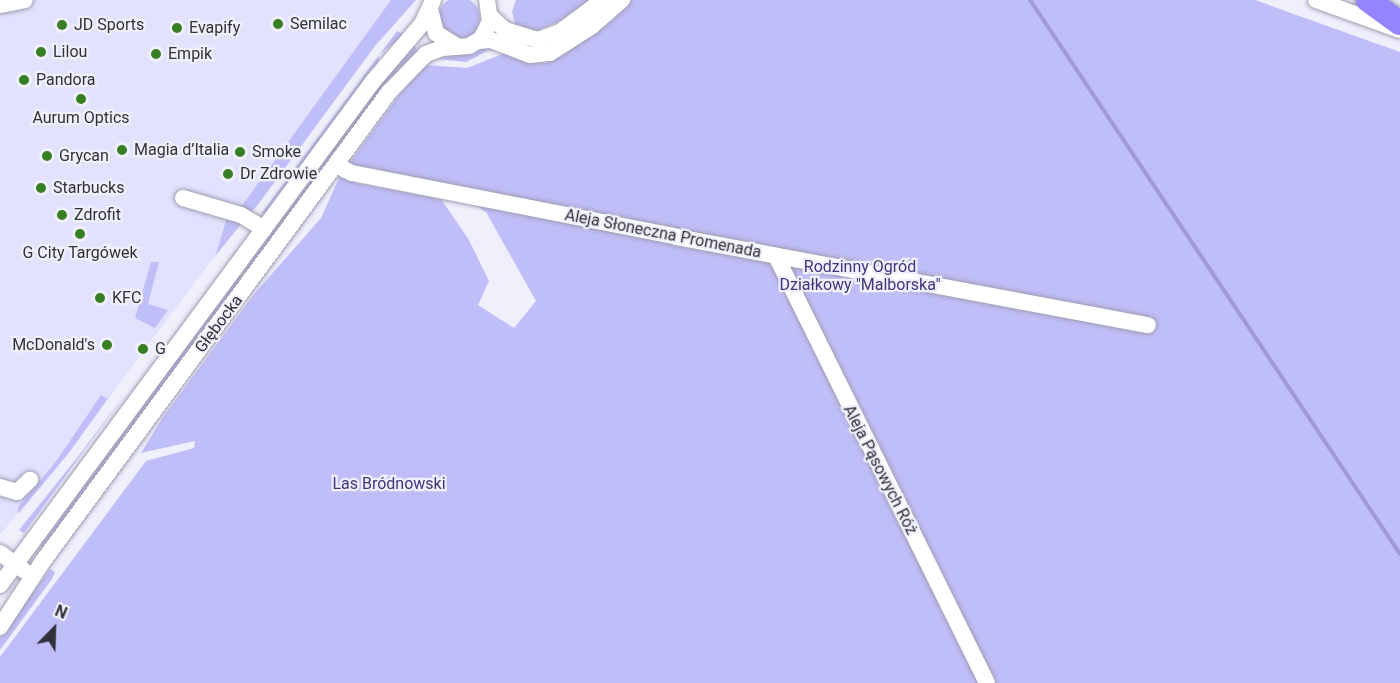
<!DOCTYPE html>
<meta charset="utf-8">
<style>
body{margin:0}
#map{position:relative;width:1400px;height:683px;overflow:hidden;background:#f0f0fd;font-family:Roboto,sans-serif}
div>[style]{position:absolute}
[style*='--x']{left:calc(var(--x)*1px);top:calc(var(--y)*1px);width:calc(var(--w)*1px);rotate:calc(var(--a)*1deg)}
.built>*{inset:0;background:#e2e2fe}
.green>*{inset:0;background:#c0bef8;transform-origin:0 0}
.round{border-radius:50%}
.stream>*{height:4px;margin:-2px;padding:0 2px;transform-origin:2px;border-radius:2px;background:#9d9ad6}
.roads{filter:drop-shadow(0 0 2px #9e9eb2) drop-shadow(0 0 2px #9e9eb2)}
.minor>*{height:16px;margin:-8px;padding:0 8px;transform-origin:8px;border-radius:8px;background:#fff}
.highway>*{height:24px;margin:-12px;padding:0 12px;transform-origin:12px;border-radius:12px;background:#9485fe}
.dots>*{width:16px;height:16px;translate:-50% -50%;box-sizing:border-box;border:3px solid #f0f0fd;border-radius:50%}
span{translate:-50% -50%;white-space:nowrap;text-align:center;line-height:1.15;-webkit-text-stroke:4.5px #f0f0fd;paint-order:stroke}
.poi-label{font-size:16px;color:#313139}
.left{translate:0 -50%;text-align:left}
.right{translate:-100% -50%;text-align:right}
.street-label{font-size:16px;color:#313139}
.park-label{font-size:16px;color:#40357c}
.north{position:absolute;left:24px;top:599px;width:60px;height:60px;-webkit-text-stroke:4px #f0f0fd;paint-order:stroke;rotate:23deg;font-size:16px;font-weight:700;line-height:24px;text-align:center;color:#313139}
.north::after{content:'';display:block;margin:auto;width:21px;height:27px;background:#313139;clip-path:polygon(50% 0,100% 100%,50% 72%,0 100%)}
</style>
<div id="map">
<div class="built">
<div style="clip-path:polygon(0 0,392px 0,242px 208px,230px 206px,216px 254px,65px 456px,0 535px)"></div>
</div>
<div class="green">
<div class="round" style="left:438px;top:-3px;width:42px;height:42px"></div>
<div style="clip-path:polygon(391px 0,416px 0,375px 46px,257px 206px,251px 212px,241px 207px)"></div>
<div style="clip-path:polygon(516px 0,592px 0,570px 17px,536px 31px,516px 28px,512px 12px)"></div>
<div style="clip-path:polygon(631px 0,1255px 0,1400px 52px,1400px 683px,0 683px,0 657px,146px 461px,194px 448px,195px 441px,141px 453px,163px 417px,255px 293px,321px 218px,339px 178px,356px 177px,355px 183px,441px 199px,469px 240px,489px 281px,478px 305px,514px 328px,536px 301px,486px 212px,463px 197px,348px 165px,399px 95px,426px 65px,467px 68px,505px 53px,531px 63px,546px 63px,611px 19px)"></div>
<div style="clip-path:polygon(397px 31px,404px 35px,379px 55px,378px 65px,268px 212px,261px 214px)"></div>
<div style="clip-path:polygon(413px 44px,418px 51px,394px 77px,249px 274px,242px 269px,382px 80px)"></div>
<div style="clip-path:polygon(485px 47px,495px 47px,466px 62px,437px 59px)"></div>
<div style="clip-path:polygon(227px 217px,242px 223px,213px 259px,216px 254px)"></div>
<div style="clip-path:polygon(151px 262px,159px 262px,148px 304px,168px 310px,155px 328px,135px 318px)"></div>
<div style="left:238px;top:274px;width:9px;height:336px;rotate:36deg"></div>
<div style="clip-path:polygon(117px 386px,68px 454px,18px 514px,18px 507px,57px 460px,101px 395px,107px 399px)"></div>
<div style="clip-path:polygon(126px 393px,24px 533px,19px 530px,77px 458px)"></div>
<div style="clip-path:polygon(50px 569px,55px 572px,52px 579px,0 650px,0 637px)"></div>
</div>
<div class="stream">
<div style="--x:1030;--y:0;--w:666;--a:56.26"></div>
</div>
<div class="roads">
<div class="minor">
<div style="--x:1316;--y:0;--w:89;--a:19.7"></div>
<div style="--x:0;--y:5;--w:25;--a:-11"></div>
<div style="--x:430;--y:9;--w:25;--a:76"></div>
<div style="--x:436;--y:33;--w:25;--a:32"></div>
<div style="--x:490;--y:16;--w:21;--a:43"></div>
<div style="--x:505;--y:30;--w:34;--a:17"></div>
<div style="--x:538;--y:40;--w:23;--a:-20"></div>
<div style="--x:560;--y:32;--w:54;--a:-36.7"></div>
<div style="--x:478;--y:41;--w:13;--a:-4"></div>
<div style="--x:491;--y:40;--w:42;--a:21"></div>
<div style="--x:530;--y:55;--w:20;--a:-6"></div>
<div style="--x:550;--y:53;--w:50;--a:-32.7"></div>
<div style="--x:592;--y:26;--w:40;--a:-41"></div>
<div style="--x:336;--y:165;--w:18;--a:27"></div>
<div style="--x:352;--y:173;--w:331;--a:11.1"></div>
<div style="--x:677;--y:237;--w:479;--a:10.6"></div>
<div style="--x:183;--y:198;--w:60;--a:16.3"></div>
<div style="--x:241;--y:215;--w:27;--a:31"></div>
<div style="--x:776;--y:256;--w:476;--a:63.7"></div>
<div style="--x:0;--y:487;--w:18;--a:16"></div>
<div style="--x:17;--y:492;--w:18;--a:-43"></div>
<div style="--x:0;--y:553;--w:29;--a:36"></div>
<div style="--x:0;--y:585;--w:628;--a:-53.48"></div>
<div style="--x:374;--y:80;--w:74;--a:-49.4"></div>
<div style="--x:422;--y:24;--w:26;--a:-65"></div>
<div style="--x:0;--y:627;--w:79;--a:-56.9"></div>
<div style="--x:43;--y:561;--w:583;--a:-53.58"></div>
<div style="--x:389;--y:92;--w:53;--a:-45.8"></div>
<div style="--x:426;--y:54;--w:17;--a:-21"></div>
<div style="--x:442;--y:48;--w:27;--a:-4"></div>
<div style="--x:469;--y:46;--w:14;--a:-30"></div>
<div style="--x:481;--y:39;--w:20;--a:-63"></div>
<div style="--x:490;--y:21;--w:21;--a:-98"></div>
</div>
<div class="highway">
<div style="--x:1368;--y:0;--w:39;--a:36"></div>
</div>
</div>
<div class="dots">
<div style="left:278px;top:24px;background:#387f24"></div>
<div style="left:62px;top:25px;background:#387f24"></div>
<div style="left:177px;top:28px;background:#387f24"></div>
<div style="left:41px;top:52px;background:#387f24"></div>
<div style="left:156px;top:54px;background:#387f24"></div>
<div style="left:24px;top:80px;background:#387f24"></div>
<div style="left:81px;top:99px;background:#387f24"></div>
<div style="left:122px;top:150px;background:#387f24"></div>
<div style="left:240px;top:152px;background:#387f24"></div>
<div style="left:47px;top:156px;background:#387f24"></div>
<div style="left:228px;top:174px;background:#387f24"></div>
<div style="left:41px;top:188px;background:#387f24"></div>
<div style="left:62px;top:215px;background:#387f24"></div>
<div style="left:80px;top:234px;background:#387f24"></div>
<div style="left:100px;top:298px;background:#387f24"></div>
<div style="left:107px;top:345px;background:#387f24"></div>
<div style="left:143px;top:349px;background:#387f24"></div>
</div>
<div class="poi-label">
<span class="left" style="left:290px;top:24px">Semilac</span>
<span class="left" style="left:74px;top:25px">JD Sports</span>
<span class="left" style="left:189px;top:28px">Evapify</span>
<span class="left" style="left:53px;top:52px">Lilou</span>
<span class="left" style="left:168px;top:54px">Empik</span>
<span class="left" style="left:36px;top:80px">Pandora</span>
<span style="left:81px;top:118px">Aurum Optics</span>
<span class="left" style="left:134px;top:150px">Magia d’Italia</span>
<span class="left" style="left:252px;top:152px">Smoke</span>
<span class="left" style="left:59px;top:156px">Grycan</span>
<span class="left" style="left:240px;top:174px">Dr Zdrowie</span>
<span class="left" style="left:53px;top:188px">Starbucks</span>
<span class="left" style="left:74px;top:215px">Zdrofit</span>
<span style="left:80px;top:253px">G City Targówek</span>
<span class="left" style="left:112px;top:298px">KFC</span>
<span class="right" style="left:95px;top:345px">McDonald's</span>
<span class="left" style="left:155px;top:349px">G</span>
</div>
<div class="street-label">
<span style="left:663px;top:234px;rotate:11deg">Aleja Słoneczna Promenada</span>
<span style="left:219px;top:324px;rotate:-53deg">Głębocka</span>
<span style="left:880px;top:470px;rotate:63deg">Aleja Pąsowych Róż</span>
</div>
<div class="park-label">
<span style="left:860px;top:276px">Rodzinny Ogród<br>Działkowy "Malborska"</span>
<span style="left:389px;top:484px">Las Bródnowski</span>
</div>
<div class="north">N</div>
</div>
